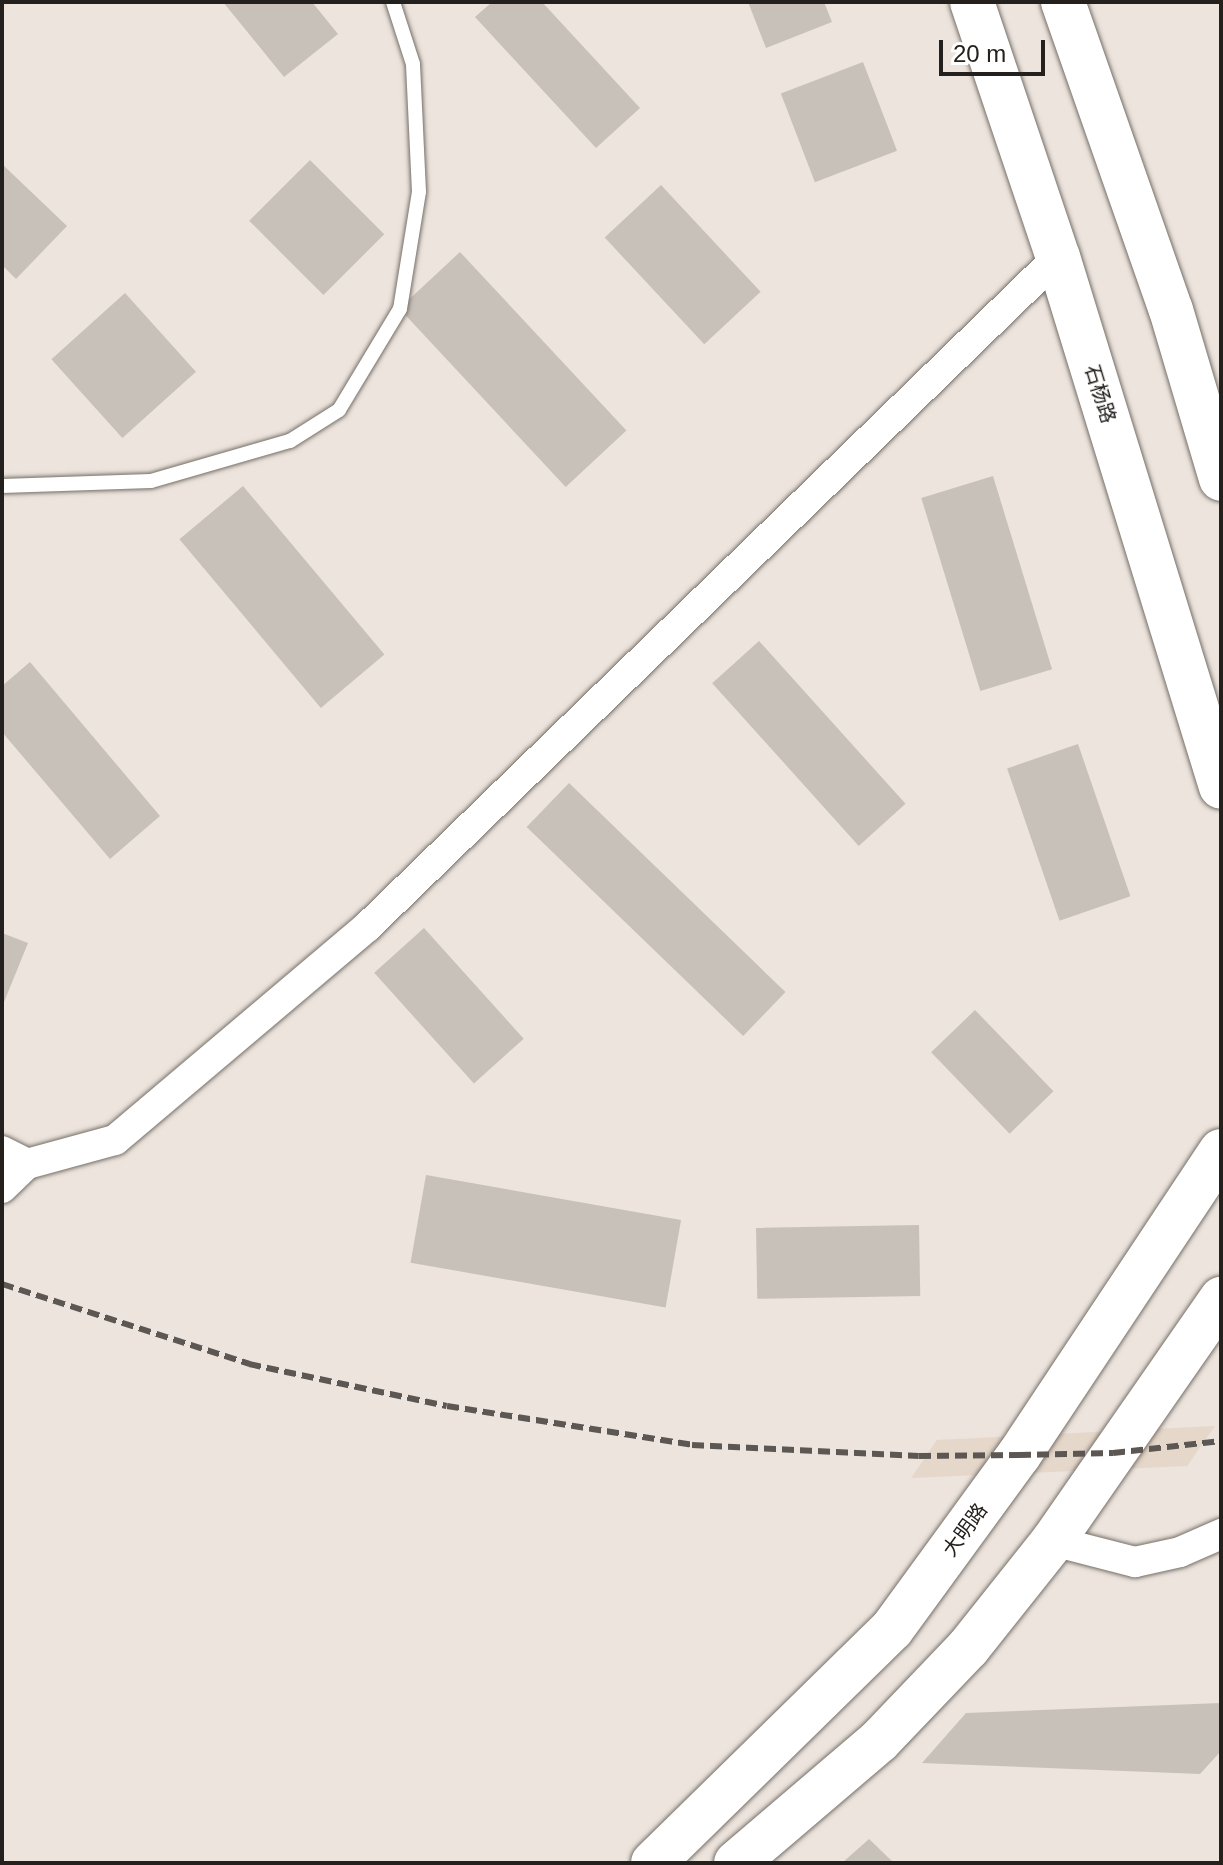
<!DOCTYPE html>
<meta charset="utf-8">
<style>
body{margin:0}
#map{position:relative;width:1223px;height:1865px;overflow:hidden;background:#ece4dd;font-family:Arial,"Noto Sans SC",sans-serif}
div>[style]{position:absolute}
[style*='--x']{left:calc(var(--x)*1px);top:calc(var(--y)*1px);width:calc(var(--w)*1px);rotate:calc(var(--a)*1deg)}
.built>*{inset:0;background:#e5d7ca}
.building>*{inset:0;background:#c8c1ba;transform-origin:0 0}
.roads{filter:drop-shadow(0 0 2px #766f68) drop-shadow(0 0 2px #766f68)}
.lane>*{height:14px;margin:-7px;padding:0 7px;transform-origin:7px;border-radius:7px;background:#fff}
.street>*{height:30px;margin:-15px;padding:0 15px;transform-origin:15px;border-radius:15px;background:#fff}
.primary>*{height:44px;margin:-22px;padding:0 22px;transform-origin:22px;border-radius:22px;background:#fff}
.rail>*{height:6px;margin-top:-3px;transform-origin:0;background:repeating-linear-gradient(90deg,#5c5753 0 12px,transparent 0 18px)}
span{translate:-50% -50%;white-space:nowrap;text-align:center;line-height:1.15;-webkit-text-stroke:8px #fff;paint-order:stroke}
.street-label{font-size:20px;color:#23201d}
.frame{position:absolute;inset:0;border:4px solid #23201d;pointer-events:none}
.scale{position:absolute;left:939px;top:40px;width:106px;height:36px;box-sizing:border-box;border:4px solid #23201d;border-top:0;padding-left:10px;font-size:24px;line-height:28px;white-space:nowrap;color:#23201d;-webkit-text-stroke:6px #fff;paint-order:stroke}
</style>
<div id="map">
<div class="built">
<div style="clip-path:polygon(1215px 1426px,1187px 1466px,911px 1478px,937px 1440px)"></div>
</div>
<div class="building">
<div style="clip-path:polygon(223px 2px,312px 2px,338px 34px,284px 77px)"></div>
<div style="clip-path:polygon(492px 2px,542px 2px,640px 108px,596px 148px,475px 17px)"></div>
<div style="clip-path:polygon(748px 2px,824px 2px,832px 22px,766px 48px)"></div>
<div style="left:863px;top:62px;width:95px;height:88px;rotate:69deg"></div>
<div style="left:310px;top:160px;width:105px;height:86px;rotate:45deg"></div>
<div style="clip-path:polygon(2px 164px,67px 226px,16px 279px,2px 265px)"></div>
<div style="left:661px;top:185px;width:146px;height:77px;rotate:47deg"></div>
<div style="left:460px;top:252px;width:244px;height:83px;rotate:47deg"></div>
<div style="left:125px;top:293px;width:106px;height:99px;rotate:48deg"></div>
<div style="left:993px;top:476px;width:202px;height:75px;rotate:73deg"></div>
<div style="left:243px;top:486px;width:220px;height:83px;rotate:50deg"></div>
<div style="left:759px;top:641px;width:219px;height:63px;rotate:48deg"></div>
<div style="clip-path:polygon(30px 662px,160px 816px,110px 859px,2px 732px,2px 686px)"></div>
<div style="left:1078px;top:744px;width:161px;height:75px;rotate:71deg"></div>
<div style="left:569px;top:783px;width:301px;height:61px;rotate:44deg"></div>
<div style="left:424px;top:928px;width:149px;height:67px;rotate:48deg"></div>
<div style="clip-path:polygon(2px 933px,28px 943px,2px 1007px)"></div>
<div style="left:975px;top:1010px;width:113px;height:61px;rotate:46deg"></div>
<div style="left:426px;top:1175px;width:259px;height:89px;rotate:10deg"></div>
<div style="left:919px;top:1225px;width:71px;height:163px;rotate:89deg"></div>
<div style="clip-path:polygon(1221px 1703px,1221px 1751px,1200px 1774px,922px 1763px,966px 1713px)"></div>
<div style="clip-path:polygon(869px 1839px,894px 1863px,842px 1863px)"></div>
</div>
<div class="roads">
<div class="lane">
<div style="--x:2;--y:486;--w:149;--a:-1.9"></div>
<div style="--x:151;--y:481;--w:145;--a:-16.1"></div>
<div style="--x:290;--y:441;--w:58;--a:-32.3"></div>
<div style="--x:339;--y:410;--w:118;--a:-58.9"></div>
<div style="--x:400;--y:309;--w:119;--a:-80.8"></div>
<div style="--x:419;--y:192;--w:128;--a:-92.7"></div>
<div style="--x:413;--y:64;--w:65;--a:-107.9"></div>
</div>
<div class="street">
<div style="--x:2;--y:1151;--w:28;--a:27"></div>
<div style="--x:27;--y:1164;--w:91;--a:-15.3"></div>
<div style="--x:115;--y:1140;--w:330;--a:-40.2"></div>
<div style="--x:367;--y:927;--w:962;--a:-44.12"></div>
<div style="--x:2;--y:1188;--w:35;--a:-44"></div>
<div style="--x:1053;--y:1541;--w:85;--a:14.4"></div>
<div style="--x:1135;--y:1562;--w:46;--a:-12.5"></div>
<div style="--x:1180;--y:1552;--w:45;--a:-23.7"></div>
</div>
<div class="primary">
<div style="--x:972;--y:2;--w:269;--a:71.4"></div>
<div style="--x:1058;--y:257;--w:554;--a:72.9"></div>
<div style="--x:1063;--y:2;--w:326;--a:70.7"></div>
<div style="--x:1171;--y:310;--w:176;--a:73.5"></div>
<div style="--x:653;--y:1863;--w:334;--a:-44.4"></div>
<div style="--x:892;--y:1629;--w:215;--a:-53.9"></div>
<div style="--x:1019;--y:1455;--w:365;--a:-56.4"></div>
<div style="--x:736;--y:1863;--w:188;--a:-40.5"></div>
<div style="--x:879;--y:1741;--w:129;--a:-46.3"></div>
<div style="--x:968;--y:1648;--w:137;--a:-51.5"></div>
<div style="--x:1053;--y:1541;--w:295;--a:-55.2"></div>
</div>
</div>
<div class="rail">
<div style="--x:2;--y:1284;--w:260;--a:17.9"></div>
<div style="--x:249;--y:1364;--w:202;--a:12"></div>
<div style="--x:447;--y:1406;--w:248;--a:9"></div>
<div style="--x:692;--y:1445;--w:227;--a:2.8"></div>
<div style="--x:919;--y:1456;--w:100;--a:-0.6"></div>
<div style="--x:1019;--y:1455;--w:94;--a:-1.2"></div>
<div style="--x:1113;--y:1453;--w:109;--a:-6.3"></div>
</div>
<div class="street-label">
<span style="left:1100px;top:394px;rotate:73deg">石杨路</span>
<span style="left:965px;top:1530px;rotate:-54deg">大明路</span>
</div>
<div class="frame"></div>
<div class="scale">20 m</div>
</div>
